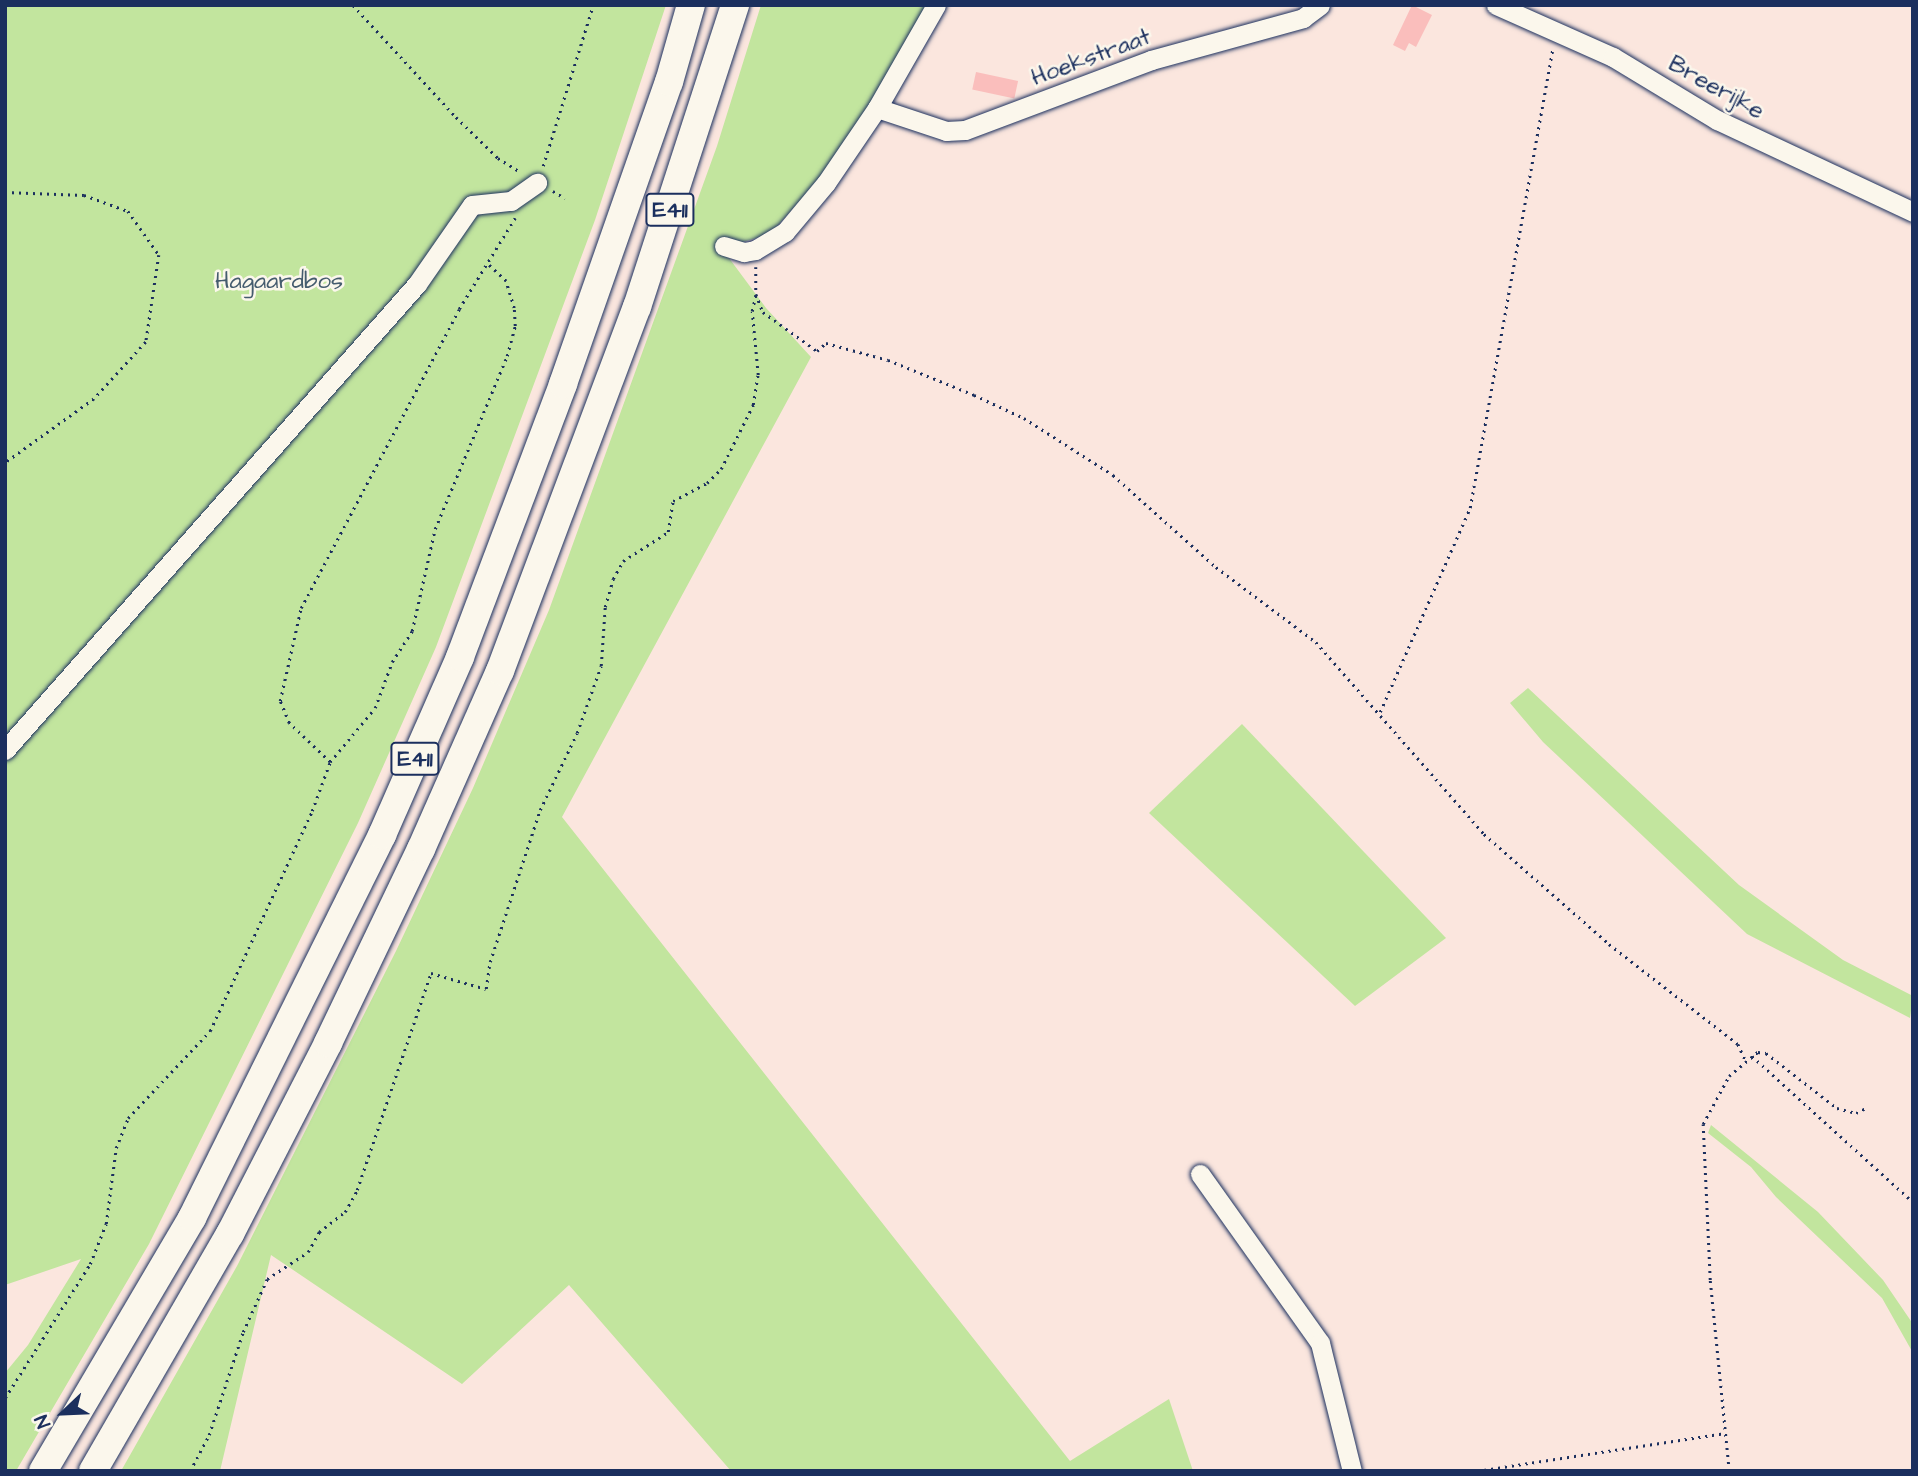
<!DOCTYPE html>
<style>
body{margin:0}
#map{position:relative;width:1918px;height:1476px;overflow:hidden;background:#fbe6de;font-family:"Architects Daughter",sans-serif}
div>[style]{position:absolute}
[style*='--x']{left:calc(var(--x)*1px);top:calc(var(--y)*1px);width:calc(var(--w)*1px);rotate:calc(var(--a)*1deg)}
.green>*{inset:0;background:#c2e59e}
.building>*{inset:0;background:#fabebc;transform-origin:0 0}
.path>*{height:2.5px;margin-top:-1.25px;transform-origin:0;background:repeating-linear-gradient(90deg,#1b2f5e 0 2px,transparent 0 7px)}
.roads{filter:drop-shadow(0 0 2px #1b2f5e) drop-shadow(0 0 2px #1b2f5e)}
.minor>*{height:19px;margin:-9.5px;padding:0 9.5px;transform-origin:9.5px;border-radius:9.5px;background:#fbf7ec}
.highway>*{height:28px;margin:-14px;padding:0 14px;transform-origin:14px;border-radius:14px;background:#fbf7ec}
span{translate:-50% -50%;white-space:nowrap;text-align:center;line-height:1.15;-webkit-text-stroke:5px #fbf7ec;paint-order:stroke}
.shield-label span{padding:2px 5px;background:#fbf7ec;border:2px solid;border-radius:5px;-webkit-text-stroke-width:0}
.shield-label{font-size:23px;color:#1b2f5e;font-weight:700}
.street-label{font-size:24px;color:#1b2f5e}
.park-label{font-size:24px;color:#455c6e}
.frame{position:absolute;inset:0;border:7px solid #1b2f5e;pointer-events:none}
.north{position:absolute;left:28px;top:1378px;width:70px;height:70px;-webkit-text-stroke:5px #fbf7ec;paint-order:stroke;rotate:247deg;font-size:19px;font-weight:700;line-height:28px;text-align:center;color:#1b2f5e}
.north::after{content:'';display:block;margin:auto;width:24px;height:32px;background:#1b2f5e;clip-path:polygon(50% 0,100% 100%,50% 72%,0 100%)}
</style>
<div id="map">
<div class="green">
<div style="clip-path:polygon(5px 5px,666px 5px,595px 220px,436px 647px,358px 823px,149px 1244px,16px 1471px,5px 1471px,5px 1373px,28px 1345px,81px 1259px,5px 1285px)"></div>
<div style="clip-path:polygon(761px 5px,928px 5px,837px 160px,770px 234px,736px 244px,726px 254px,766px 308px,811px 357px,562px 817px,1070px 1461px,1169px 1399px,1193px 1471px,731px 1471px,569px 1285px,462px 1384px,271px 1255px,220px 1471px,121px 1471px,237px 1266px,396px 951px,473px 788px,549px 610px,717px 146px)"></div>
<div style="clip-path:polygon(1528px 688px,1739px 885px,1843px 960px,1913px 996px,1910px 1018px,1747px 934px,1543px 742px,1510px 703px)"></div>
<div style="clip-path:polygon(1242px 724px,1446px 938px,1355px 1006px,1149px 813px)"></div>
<div style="clip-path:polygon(1711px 1125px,1818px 1212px,1883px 1280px,1913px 1324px,1913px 1353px,1882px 1298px,1776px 1197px,1751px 1167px,1708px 1133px)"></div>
</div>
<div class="building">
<div style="clip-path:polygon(1412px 5px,1432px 15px,1416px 47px,1409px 43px,1405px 51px,1393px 45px)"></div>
<div style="left:976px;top:72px;width:43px;height:18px;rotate:12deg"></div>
</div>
<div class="path">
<div style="--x:353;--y:5;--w:152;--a:47.4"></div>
<div style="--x:456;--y:117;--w:59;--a:44.3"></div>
<div style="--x:498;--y:158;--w:26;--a:32"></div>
<div style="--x:543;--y:166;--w:169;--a:-72.7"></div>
<div style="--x:553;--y:191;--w:14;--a:30"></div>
<div style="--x:5;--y:192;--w:79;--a:2.2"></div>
<div style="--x:84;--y:195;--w:47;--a:20"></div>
<div style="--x:128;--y:211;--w:54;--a:54.8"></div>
<div style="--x:159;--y:255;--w:88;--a:98.5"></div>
<div style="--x:146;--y:342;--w:77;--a:132.4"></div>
<div style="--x:94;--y:399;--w:110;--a:144.3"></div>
<div style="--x:756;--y:267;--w:27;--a:90"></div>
<div style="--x:756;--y:294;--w:19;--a:69"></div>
<div style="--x:763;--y:312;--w:67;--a:35.8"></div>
<div style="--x:817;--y:351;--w:12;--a:-42"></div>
<div style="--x:826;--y:343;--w:64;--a:15.3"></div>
<div style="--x:888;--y:360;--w:93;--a:22.1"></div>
<div style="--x:974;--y:395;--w:55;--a:24.7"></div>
<div style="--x:1024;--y:418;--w:106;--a:32.6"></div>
<div style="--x:1113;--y:475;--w:138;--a:41.8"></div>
<div style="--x:1216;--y:567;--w:125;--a:36.9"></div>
<div style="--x:1316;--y:642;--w:255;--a:48.8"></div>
<div style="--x:1484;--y:834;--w:167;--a:41.3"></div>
<div style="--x:1609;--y:944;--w:163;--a:37.8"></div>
<div style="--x:1738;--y:1044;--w:17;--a:65"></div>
<div style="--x:1380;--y:712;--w:223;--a:-66.2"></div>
<div style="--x:1470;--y:508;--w:466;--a:-79.8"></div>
<div style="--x:330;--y:762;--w:70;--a:-50.2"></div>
<div style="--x:375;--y:708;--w:49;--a:-69.7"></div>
<div style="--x:392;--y:662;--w:37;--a:-57"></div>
<div style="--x:412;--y:631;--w:105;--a:-77.3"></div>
<div style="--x:435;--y:529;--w:187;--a:-67.4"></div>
<div style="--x:507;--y:356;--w:31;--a:-75"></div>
<div style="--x:515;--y:326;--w:18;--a:-93"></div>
<div style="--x:514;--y:308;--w:28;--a:-107"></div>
<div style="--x:506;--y:281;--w:26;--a:-137"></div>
<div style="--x:1752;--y:1056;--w:217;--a:42.2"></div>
<div style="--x:5;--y:1398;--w:159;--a:-57.6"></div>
<div style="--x:90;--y:1264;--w:43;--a:-68.2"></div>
<div style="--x:106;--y:1224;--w:77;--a:-82.5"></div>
<div style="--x:116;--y:1148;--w:32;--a:-68"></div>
<div style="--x:128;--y:1118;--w:120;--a:-46.7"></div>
<div style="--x:210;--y:1031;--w:242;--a:-65.1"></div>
<div style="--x:312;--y:811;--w:52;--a:-69.8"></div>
<div style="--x:330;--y:762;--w:57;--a:-136.4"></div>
<div style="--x:289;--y:723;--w:24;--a:-112"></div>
<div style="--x:280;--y:701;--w:95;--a:-77.3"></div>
<div style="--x:301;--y:608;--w:338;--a:-62.1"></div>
<div style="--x:459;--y:309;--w:107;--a:-58.4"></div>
<div style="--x:190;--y:1471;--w:41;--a:-62.2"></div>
<div style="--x:209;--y:1435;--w:108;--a:-71.7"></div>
<div style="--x:243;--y:1332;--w:58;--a:-65.6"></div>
<div style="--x:267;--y:1279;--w:49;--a:-33.4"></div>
<div style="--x:308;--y:1252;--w:23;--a:-61"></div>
<div style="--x:319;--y:1232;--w:33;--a:-38"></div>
<div style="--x:345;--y:1212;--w:25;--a:-61"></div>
<div style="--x:357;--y:1190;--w:229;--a:-71.2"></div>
<div style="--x:431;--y:973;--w:57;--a:16.2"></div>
<div style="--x:486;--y:989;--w:27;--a:-82"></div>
<div style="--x:490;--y:962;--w:160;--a:-71.8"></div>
<div style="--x:540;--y:810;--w:85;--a:-64.3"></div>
<div style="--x:577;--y:733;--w:71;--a:-70.3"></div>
<div style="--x:601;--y:666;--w:59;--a:-86.1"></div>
<div style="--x:605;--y:607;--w:29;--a:-74"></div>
<div style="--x:613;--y:579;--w:21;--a:-61"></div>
<div style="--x:623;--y:561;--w:54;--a:-32.8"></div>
<div style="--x:668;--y:532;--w:31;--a:-81"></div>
<div style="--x:673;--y:501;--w:38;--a:-28"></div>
<div style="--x:707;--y:483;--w:20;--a:-45"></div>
<div style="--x:721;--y:469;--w:72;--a:-63.4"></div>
<div style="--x:753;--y:405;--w:30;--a:-81"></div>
<div style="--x:758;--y:375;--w:64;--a:-95.4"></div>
<div style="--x:752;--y:311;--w:17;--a:-77"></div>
<div style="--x:1477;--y:1471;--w:250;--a:-8.7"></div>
<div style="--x:1729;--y:1471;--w:192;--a:-95.7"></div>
<div style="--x:1710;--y:1280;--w:156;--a:-92.6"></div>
<div style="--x:1703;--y:1124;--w:55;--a:-61.6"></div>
<div style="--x:1729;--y:1076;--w:38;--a:-40"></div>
<div style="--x:1758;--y:1052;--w:8;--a:7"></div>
<div style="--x:1766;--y:1053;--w:90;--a:37.8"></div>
<div style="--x:1837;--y:1108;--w:20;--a:15"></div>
<div style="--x:1856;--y:1113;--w:11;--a:-27"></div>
</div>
<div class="roads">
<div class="minor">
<div style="--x:1496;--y:5;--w:128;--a:24"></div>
<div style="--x:1613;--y:57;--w:122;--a:31.2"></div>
<div style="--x:1717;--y:120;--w:217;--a:25.1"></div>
<div style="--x:877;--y:108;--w:73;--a:18.4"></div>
<div style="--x:946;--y:131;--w:19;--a:-3"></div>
<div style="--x:965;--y:130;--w:199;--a:-20.6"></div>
<div style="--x:1151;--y:60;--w:158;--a:-15.4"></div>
<div style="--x:1303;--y:18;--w:21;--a:-37"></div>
<div style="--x:724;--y:246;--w:21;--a:17"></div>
<div style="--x:744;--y:252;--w:11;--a:-10"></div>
<div style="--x:755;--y:250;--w:35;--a:-31"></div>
<div style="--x:785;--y:232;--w:64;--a:-50.1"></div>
<div style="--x:826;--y:183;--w:91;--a:-55.8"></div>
<div style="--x:877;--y:108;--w:119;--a:-60.2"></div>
<div style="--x:5;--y:750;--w:622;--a:-48.52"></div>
<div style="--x:417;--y:284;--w:96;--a:-55.2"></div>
<div style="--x:472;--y:205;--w:39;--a:-6"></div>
<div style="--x:511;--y:201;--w:32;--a:-35"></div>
<div style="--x:1200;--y:1174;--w:207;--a:54.6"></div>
<div style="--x:1320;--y:1343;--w:132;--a:76"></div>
</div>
<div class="highway">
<div style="--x:43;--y:1471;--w:294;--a:-59.5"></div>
<div style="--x:192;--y:1218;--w:428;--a:-63.6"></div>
<div style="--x:382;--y:835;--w:194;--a:-66.3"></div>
<div style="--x:460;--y:657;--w:292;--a:-69.3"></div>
<div style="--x:563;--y:384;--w:320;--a:-70.7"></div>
<div style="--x:669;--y:82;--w:80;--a:-74.1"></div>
<div style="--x:93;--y:1471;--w:274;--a:-60"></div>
<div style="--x:230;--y:1234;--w:215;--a:-62.8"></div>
<div style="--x:328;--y:1043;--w:215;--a:-64.4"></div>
<div style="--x:421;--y:849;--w:195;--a:-66.1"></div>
<div style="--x:500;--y:671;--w:389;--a:-69.4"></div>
<div style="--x:637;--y:307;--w:318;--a:-72"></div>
</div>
</div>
<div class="shield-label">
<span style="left:670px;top:210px">E411</span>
<span style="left:415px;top:759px">E411</span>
</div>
<div class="street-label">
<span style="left:1091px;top:58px;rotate:-20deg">Hoekstraat</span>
<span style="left:1716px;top:88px;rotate:29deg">Breerijke</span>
</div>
<div class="park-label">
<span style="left:279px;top:282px">Hagaardbos</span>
</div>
<div class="frame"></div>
<div class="north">N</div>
</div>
